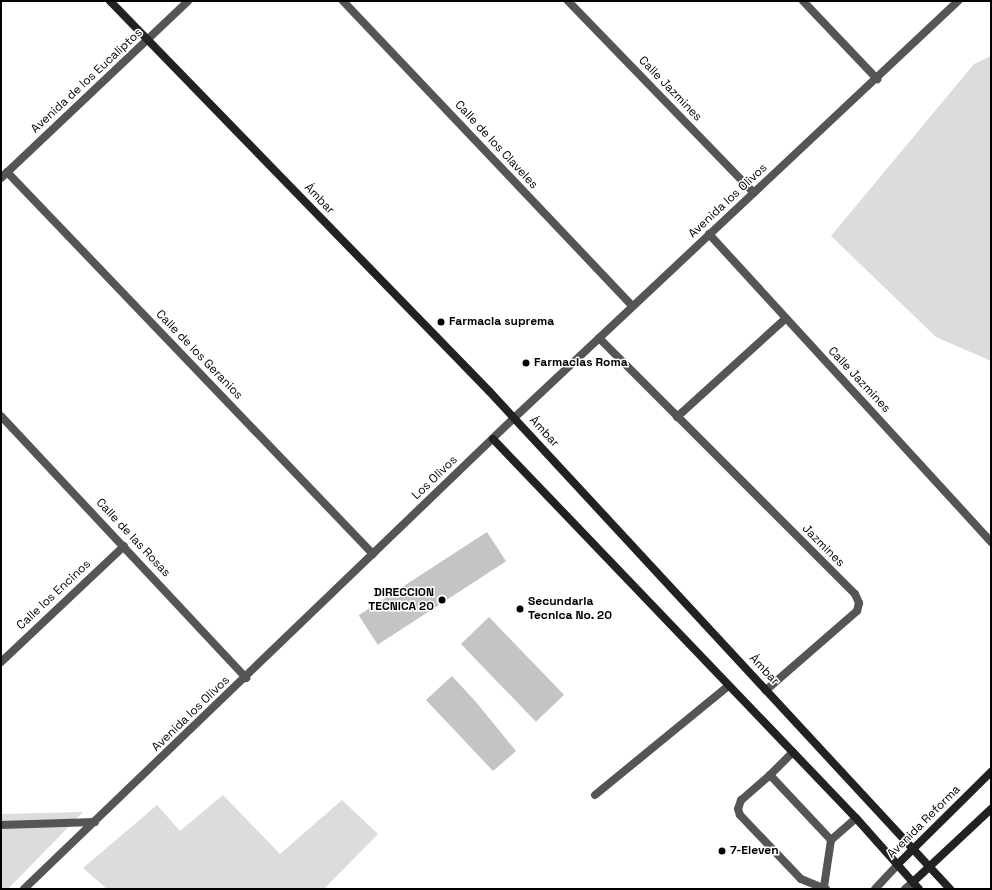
<!DOCTYPE html>
<meta charset="utf-8">
<style>
body{margin:0}
#map{position:relative;width:992px;height:890px;overflow:hidden;background:#fff;font-family:"Space Grotesk",sans-serif}
div>[style]{position:absolute}
[style*='--x']{left:calc(var(--x)*1px);top:calc(var(--y)*1px);width:calc(var(--w)*1px);rotate:calc(var(--a)*1deg)}
.green>*{inset:0;background:#dcdcdc}
.building>*{inset:0;background:#c4c4c4;transform-origin:0 0}
.service>*{height:8px;margin:-4px;padding:0 4px;transform-origin:4px;border-radius:4px;background:#555}
.minor>*{height:8px;margin:-4px;padding:0 4px;transform-origin:4px;border-radius:4px;background:#555}
.tertiary>*{height:8px;margin:-4px;padding:0 4px;transform-origin:4px;border-radius:4px;background:#555}
.secondary>*{height:8px;margin:-4px;padding:0 4px;transform-origin:4px;border-radius:4px;background:#222}
.dots>*{width:11px;height:11px;translate:-50% -50%;box-sizing:border-box;border:2px solid #fff;border-radius:50%}
span{translate:-50% -50%;white-space:nowrap;text-align:center;line-height:1.15;-webkit-text-stroke:3px #fff;paint-order:stroke}
.street-label{font-size:12px;color:#000}
.poi-label{font-size:12px;color:#000;font-weight:700}
.left{translate:0 -50%;text-align:left}
.right{translate:-100% -50%;text-align:right}
.frame{position:absolute;inset:0;border:2px solid #000;pointer-events:none}
</style>
<div id="map">
<div class="green">
<div style="clip-path:polygon(991px 56px,991px 361px,936px 337px,831px 236px,974px 64px)"></div>
<div style="clip-path:polygon(223px 795px,280px 854px,342px 800px,378px 834px,324px 889px,107px 889px,83px 868px,157px 805px,180px 831px)"></div>
<div style="clip-path:polygon(83px 812px,8px 889px,1px 889px,1px 814px)"></div>
</div>
<div class="building">
<div style="left:487px;top:532px;width:35px;height:153px;rotate:57deg"></div>
<div style="left:489px;top:617px;width:108px;height:39px;rotate:46deg"></div>
<div style="clip-path:polygon(452px 676px,476px 702px,516px 751px,493px 771px,426px 700px)"></div>
</div>
<div class="service">
<div style="--x:793;--y:752;--w:33;--a:135"></div>
<div style="--x:770;--y:775;--w:38;--a:139"></div>
<div style="--x:741;--y:800;--w:9;--a:108"></div>
<div style="--x:738;--y:809;--w:6;--a:72"></div>
<div style="--x:740;--y:815;--w:88;--a:46.4"></div>
<div style="--x:801;--y:879;--w:27;--a:22"></div>
<div style="--x:770;--y:775;--w:89;--a:46.8"></div>
<div style="--x:831;--y:840;--w:48;--a:98.5"></div>
<div style="--x:595;--y:795;--w:172;--a:-39.3"></div>
<div style="--x:831;--y:840;--w:33;--a:-41"></div>
</div>
<div class="minor">
<div style="--x:343;--y:1;--w:420;--a:46.5"></div>
<div style="--x:568;--y:1;--w:267;--a:45.9"></div>
<div style="--x:803;--y:1;--w:108;--a:46.5"></div>
<div style="--x:7;--y:172;--w:529;--a:46.23"></div>
<div style="--x:1;--y:178;--w:257;--a:-43.4"></div>
<div style="--x:709;--y:234;--w:418;--a:47.5"></div>
<div style="--x:599;--y:338;--w:362;--a:45"></div>
<div style="--x:855;--y:594;--w:10;--a:66"></div>
<div style="--x:859;--y:603;--w:8;--a:104"></div>
<div style="--x:857;--y:611;--w:121;--a:139"></div>
<div style="--x:1;--y:416;--w:359;--a:46.9"></div>
<div style="--x:677;--y:417;--w:147;--a:-42.2"></div>
<div style="--x:514;--y:418;--w:609;--a:-43.2"></div>
<div style="--x:1;--y:662;--w:169;--a:-43.3"></div>
<div style="--x:1;--y:825;--w:94;--a:-1.8"></div>
</div>
<div class="tertiary">
<div style="--x:24;--y:889;--w:680;--a:-43.87"></div>
<div style="--x:875;--y:889;--w:34;--a:-47"></div>
<div style="--x:905;--y:889;--w:11;--a:-41"></div>
</div>
<div class="secondary">
<div style="--x:110;--y:1;--w:544;--a:45.82"></div>
<div style="--x:489;--y:391;--w:679;--a:47.21"></div>
<div style="--x:493;--y:439;--w:525;--a:46.24"></div>
<div style="--x:856;--y:818;--w:95;--a:48.4"></div>
<div style="--x:898;--y:864;--w:131;--a:-44.7"></div>
<div style="--x:913;--y:882;--w:107;--a:-43.1"></div>
</div>
<div class="dots">
<div style="left:441px;top:322px;background:#000"></div>
<div style="left:526px;top:363px;background:#000"></div>
<div style="left:442px;top:600px;background:#000"></div>
<div style="left:520px;top:609px;background:#000"></div>
<div style="left:722px;top:851px;background:#000"></div>
</div>
<div class="street-label">
<span style="left:87px;top:81px;rotate:-43deg">Avenida de los Eucaliptos</span>
<span style="left:670px;top:89px;rotate:46deg">Calle Jazmines</span>
<span style="left:496px;top:145px;rotate:47deg">Calle de los Claveles</span>
<span style="left:319px;top:199px;rotate:46deg">Ámbar</span>
<span style="left:728px;top:201px;rotate:-43deg">Avenida los Olivos</span>
<span style="left:199px;top:355px;rotate:46deg">Calle de los Geranios</span>
<span style="left:859px;top:380px;rotate:47deg">Calle Jazmines</span>
<span style="left:544px;top:432px;rotate:47deg">Ámbar</span>
<span style="left:435px;top:478px;rotate:-44deg">Los Olivos</span>
<span style="left:133px;top:538px;rotate:47deg">Calle de las Rosas</span>
<span style="left:823px;top:546px;rotate:45deg">Jazmines</span>
<span style="left:54px;top:595px;rotate:-43deg">Calle los Encinos</span>
<span style="left:764px;top:670px;rotate:47deg">Ámbar</span>
<span style="left:191px;top:714px;rotate:-44deg">Avenida los Olivos</span>
<span style="left:924px;top:822px;rotate:-45deg">Avenida Reforma</span>
</div>
<div class="poi-label">
<span class="left" style="left:449px;top:322px">Farmacia suprema</span>
<span class="left" style="left:534px;top:363px">Farmacias Roma</span>
<span class="right" style="left:434px;top:600px">DIRECCION<br>TECNICA 20</span>
<span class="left" style="left:528px;top:609px">Secundaria<br>Tecnica No. 20</span>
<span class="left" style="left:730px;top:851px">7-Eleven</span>
</div>
<div class="frame"></div>
</div>
